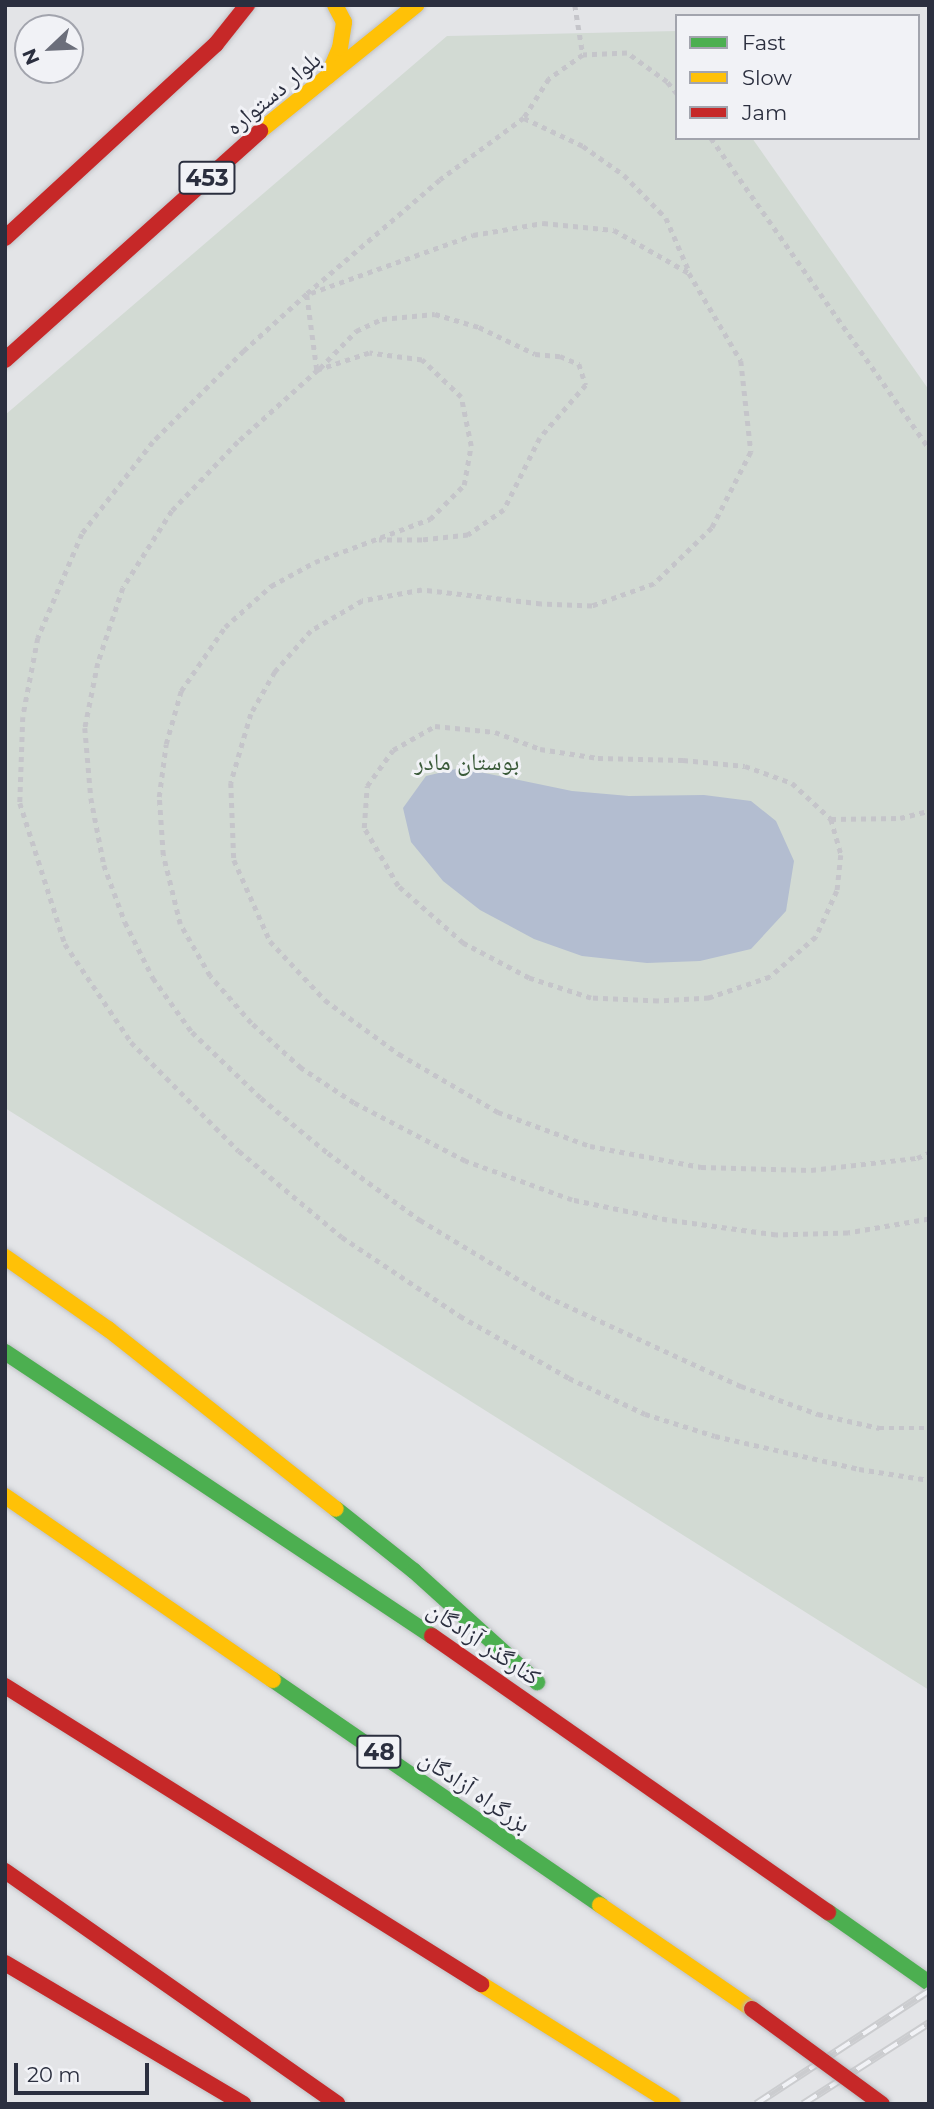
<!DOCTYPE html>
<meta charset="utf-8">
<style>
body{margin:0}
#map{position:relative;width:934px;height:2109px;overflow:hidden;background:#e3e4e7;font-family:Montserrat,"Noto Naskh Arabic",sans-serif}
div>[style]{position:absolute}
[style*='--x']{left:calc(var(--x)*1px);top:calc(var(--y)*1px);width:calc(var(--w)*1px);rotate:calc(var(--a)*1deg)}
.green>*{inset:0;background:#d2dad3}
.water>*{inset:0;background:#b3bdd0}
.path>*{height:4.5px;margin-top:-2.25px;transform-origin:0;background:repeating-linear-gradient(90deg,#c5c5ca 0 5px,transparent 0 10px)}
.roads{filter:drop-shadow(0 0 2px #bfc1c5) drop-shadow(0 0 2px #bfc1c5)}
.fast>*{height:16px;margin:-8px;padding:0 8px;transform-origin:8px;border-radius:8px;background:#4caf50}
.slow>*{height:16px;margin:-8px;padding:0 8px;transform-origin:8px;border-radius:8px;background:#ffc107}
.jam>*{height:16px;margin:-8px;padding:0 8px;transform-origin:8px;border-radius:8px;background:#c62828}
.rail>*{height:8px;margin-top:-4px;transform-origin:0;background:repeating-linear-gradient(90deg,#f1f2f6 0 16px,#cbcccf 0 32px);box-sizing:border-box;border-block:2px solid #cbcccf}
.bridges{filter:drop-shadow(0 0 2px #b5b7bc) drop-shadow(0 0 2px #b5b7bc)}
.jam-bridge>*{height:16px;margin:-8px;padding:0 8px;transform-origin:8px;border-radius:8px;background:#c62828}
span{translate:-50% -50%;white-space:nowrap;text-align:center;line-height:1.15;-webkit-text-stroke:6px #f1f2f6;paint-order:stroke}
.shield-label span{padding:2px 5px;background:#f1f2f6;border:2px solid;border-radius:5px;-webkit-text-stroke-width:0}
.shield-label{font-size:23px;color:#2b2f3f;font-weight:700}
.street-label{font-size:24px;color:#2b2f3f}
.park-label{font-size:24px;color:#3a5a39}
.frame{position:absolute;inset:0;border:7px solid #2b2f3f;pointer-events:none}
.legend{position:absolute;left:675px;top:14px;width:245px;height:126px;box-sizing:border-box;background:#f1f2f6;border:2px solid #a2a4ad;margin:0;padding:9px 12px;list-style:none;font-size:21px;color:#2b2f3f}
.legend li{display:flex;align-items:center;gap:14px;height:35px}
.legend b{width:35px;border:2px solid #a2a4ad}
.north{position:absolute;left:14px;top:14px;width:70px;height:70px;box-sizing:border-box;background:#f1f2f6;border:2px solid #a2a4ad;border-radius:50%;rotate:247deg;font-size:19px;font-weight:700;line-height:28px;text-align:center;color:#2b2f3f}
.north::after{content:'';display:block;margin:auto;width:24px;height:32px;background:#6b6e7a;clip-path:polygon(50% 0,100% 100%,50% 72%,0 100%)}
.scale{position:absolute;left:14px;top:2063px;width:135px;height:32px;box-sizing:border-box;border:4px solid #2b2f3f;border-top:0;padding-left:9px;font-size:21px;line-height:24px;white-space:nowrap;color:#2b2f3f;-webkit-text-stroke:5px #f1f2f6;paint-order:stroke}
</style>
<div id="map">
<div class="green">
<div style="clip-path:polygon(677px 31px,677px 138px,752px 138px,929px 390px,929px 1690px,5px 1108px,5px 415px,447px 36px)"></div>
</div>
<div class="water">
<div style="clip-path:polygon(460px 768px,572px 791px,629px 796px,704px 795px,751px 801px,776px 821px,794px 861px,786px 911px,751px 949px,700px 961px,647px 963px,582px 956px,534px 939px,480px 910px,443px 881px,411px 842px,403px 808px,426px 776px)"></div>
</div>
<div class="path">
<div style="--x:575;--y:5;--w:51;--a:80.9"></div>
<div style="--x:677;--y:94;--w:16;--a:-130"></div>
<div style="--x:667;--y:82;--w:49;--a:-144.1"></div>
<div style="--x:627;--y:53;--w:44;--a:177.4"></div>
<div style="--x:583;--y:55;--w:42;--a:144.8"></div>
<div style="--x:549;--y:79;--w:46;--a:122.7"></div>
<div style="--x:524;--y:118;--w:104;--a:143.6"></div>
<div style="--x:440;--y:180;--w:175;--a:139.4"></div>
<div style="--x:307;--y:294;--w:85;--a:137.9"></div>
<div style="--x:244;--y:351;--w:129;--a:135"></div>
<div style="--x:153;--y:442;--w:116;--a:127.7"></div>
<div style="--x:82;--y:534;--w:113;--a:112.9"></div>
<div style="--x:38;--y:638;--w:80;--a:100.8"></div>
<div style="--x:23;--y:717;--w:86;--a:92"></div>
<div style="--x:20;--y:803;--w:148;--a:72.3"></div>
<div style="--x:65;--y:944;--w:118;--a:56"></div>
<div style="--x:131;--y:1042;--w:153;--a:45.3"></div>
<div style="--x:239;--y:1151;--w:134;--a:39.9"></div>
<div style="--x:342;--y:1237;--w:142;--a:33.8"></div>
<div style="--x:460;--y:1316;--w:125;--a:29.6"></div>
<div style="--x:569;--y:1378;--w:84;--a:25.3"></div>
<div style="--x:645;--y:1414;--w:73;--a:17.4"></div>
<div style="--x:715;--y:1436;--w:148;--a:12.9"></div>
<div style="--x:859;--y:1469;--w:71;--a:8.9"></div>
<div style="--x:524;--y:118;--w:65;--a:25.4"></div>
<div style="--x:583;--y:146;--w:50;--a:35.3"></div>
<div style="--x:624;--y:175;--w:60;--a:45.7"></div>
<div style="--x:666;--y:218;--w:58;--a:66.5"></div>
<div style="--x:711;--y:138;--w:379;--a:54.9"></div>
<div style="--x:311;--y:293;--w:172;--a:-19.7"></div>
<div style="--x:473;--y:235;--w:71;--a:-9.7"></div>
<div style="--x:543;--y:223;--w:71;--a:5.6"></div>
<div style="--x:614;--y:230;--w:86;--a:29.8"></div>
<div style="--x:689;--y:273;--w:102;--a:59.4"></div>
<div style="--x:741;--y:361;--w:92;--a:83.7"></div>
<div style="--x:751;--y:452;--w:85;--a:117.2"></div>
<div style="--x:712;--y:528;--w:81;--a:136"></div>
<div style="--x:654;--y:584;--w:66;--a:160.5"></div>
<div style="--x:592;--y:606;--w:51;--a:-177.8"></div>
<div style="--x:541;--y:604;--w:120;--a:-173.3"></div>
<div style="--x:422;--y:590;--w:61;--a:169.6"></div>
<div style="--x:362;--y:601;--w:59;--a:149.5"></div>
<div style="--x:311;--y:631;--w:55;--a:131.3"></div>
<div style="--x:275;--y:672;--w:48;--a:119.7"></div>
<div style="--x:251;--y:714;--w:72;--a:106.2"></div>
<div style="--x:231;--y:783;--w:77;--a:87.8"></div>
<div style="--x:234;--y:860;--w:89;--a:66"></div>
<div style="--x:270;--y:941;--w:81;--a:47"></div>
<div style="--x:325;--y:1000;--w:92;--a:36.1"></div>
<div style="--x:399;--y:1054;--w:115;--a:30.4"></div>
<div style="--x:498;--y:1112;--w:98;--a:20.3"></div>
<div style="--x:590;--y:1146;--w:113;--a:10.7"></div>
<div style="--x:701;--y:1167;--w:110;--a:1.6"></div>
<div style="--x:811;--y:1170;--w:107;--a:-6.5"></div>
<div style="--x:917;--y:1158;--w:13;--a:-23"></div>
<div style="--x:307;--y:295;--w:76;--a:82.4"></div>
<div style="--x:320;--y:368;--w:52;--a:-45.8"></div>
<div style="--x:356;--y:331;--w:29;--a:-25"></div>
<div style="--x:382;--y:319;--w:53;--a:-5.4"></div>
<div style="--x:435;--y:314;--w:46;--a:16.5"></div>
<div style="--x:479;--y:327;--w:62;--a:25.7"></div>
<div style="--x:535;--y:354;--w:25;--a:5"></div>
<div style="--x:560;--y:356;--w:21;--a:23"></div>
<div style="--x:579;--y:364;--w:22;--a:72"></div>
<div style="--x:586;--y:385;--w:70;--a:131"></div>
<div style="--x:540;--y:438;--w:80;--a:116.6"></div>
<div style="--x:504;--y:510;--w:44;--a:145.2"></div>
<div style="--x:468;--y:535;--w:46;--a:173.8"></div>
<div style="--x:422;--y:540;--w:43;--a:180"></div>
<div style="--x:435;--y:726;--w:60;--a:5.7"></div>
<div style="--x:495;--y:732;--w:48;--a:20.7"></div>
<div style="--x:540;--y:749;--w:59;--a:8.8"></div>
<div style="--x:598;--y:758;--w:85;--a:1.3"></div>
<div style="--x:683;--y:760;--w:62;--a:5.5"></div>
<div style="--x:745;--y:766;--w:50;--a:19.9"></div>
<div style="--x:792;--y:783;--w:53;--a:42.7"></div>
<div style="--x:831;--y:819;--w:37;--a:74"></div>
<div style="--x:841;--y:855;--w:36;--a:96"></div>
<div style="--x:837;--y:891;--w:51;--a:114.5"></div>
<div style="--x:816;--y:937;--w:61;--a:139"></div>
<div style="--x:770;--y:977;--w:65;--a:161"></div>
<div style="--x:709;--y:998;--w:51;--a:176.6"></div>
<div style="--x:658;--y:1001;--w:67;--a:-177.4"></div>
<div style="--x:591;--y:998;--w:65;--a:-162.1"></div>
<div style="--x:529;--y:978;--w:75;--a:-152.1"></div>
<div style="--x:463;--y:943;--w:86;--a:-138.8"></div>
<div style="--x:398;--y:886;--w:67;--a:-120.4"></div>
<div style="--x:364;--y:828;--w:42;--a:-85.9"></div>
<div style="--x:367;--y:786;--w:44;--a:-54.2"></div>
<div style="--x:393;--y:750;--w:48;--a:-29.7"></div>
<div style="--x:831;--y:819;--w:69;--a:-0.8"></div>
<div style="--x:900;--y:818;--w:30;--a:-14"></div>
<div style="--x:929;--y:1219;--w:82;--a:170.2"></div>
<div style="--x:848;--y:1233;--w:72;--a:178.4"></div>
<div style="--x:776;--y:1235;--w:110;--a:-172.2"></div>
<div style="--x:667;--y:1220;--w:97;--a:-168.1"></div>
<div style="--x:572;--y:1200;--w:114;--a:-160"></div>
<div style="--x:465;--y:1161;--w:125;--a:-152.4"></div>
<div style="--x:354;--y:1103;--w:64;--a:-146.6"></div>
<div style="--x:301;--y:1068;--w:67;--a:-138"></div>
<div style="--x:251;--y:1023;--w:62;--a:-131.1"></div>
<div style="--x:210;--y:976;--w:60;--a:-120"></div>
<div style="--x:180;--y:924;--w:71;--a:-103.8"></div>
<div style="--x:163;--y:855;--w:58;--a:-93.9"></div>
<div style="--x:159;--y:797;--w:53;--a:-82.5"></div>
<div style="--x:166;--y:744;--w:55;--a:-74.2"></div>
<div style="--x:181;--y:691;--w:78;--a:-55.5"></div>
<div style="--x:225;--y:627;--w:62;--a:-41.7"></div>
<div style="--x:271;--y:586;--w:50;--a:-28.6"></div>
<div style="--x:315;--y:562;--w:123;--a:-20.5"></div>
<div style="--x:430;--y:519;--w:48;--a:-45"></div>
<div style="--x:464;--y:485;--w:40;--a:-80"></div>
<div style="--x:471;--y:446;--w:50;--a:-101.5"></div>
<div style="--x:461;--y:397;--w:54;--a:-136.5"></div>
<div style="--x:422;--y:360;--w:53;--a:-172.5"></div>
<div style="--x:369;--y:353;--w:54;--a:161.6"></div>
<div style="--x:318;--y:370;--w:108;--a:138"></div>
<div style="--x:238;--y:442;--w:95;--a:133.7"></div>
<div style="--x:172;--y:511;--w:91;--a:122.5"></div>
<div style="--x:123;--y:588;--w:79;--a:108.4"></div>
<div style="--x:98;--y:663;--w:66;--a:101.3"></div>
<div style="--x:85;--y:728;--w:70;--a:85.1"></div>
<div style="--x:91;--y:798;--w:68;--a:79"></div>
<div style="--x:104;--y:865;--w:61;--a:69.8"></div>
<div style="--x:125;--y:922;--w:63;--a:63.4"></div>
<div style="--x:153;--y:978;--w:67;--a:54.2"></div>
<div style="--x:192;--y:1032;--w:95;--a:43.7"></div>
<div style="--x:261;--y:1098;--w:87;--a:39.4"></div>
<div style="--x:328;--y:1153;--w:114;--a:36.1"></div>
<div style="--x:420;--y:1220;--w:147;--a:31.1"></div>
<div style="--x:546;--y:1296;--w:215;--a:24.8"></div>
<div style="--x:741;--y:1386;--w:82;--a:20"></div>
<div style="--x:818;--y:1414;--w:63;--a:12.9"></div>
<div style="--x:879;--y:1428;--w:50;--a:0"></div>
</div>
<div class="roads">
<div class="fast">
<div style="--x:5;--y:1352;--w:513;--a:33.63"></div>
<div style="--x:336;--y:1509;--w:100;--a:38.5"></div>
<div style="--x:414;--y:1571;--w:166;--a:42.1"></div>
<div style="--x:273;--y:1680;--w:397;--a:34.5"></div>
<div style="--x:828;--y:1912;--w:123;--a:35.1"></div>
</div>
<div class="slow">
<div style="--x:328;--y:76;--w:30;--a:-67"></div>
<div style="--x:340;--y:48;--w:26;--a:-81"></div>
<div style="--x:344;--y:22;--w:19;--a:-118"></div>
<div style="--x:260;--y:131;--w:201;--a:-38.9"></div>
<div style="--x:5;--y:1257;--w:126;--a:35"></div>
<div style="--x:108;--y:1329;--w:290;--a:38.3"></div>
<div style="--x:5;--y:1496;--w:325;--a:34.5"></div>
<div style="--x:600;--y:1905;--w:184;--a:34.4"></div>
<div style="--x:481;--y:1984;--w:226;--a:32"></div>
</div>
<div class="jam">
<div style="--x:5;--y:238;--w:287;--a:-42.6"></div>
<div style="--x:216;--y:44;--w:50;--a:-51.5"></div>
<div style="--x:5;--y:360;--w:343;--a:-41.9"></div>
<div style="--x:432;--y:1636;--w:483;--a:34.9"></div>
<div style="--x:5;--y:1686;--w:562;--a:32.05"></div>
<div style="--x:5;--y:1871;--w:406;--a:35"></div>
<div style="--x:5;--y:1963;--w:277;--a:30.6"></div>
</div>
</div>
<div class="rail">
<div style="--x:756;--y:2104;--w:207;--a:-33.2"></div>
<div style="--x:803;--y:2104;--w:150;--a:-32.7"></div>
</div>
<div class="bridges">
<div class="jam-bridge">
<div style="--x:752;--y:2009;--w:161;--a:36.2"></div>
</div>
</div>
<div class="shield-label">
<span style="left:207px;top:178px">453</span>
<span style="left:379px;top:1752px">48</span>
</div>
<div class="street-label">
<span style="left:273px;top:93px;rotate:-40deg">بلوار دستواره</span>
<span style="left:484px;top:1643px;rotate:34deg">کنارگذر آزادگان</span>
<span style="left:475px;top:1791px;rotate:34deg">بزرگراه آزادگان</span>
</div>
<div class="park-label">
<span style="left:467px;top:762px">بوستان مادر</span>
</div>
<div class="frame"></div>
<ul class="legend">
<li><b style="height:9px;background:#4caf50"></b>Fast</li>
<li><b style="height:9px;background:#ffc107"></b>Slow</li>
<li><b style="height:9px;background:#c62828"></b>Jam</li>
</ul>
<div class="north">N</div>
<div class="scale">20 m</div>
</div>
